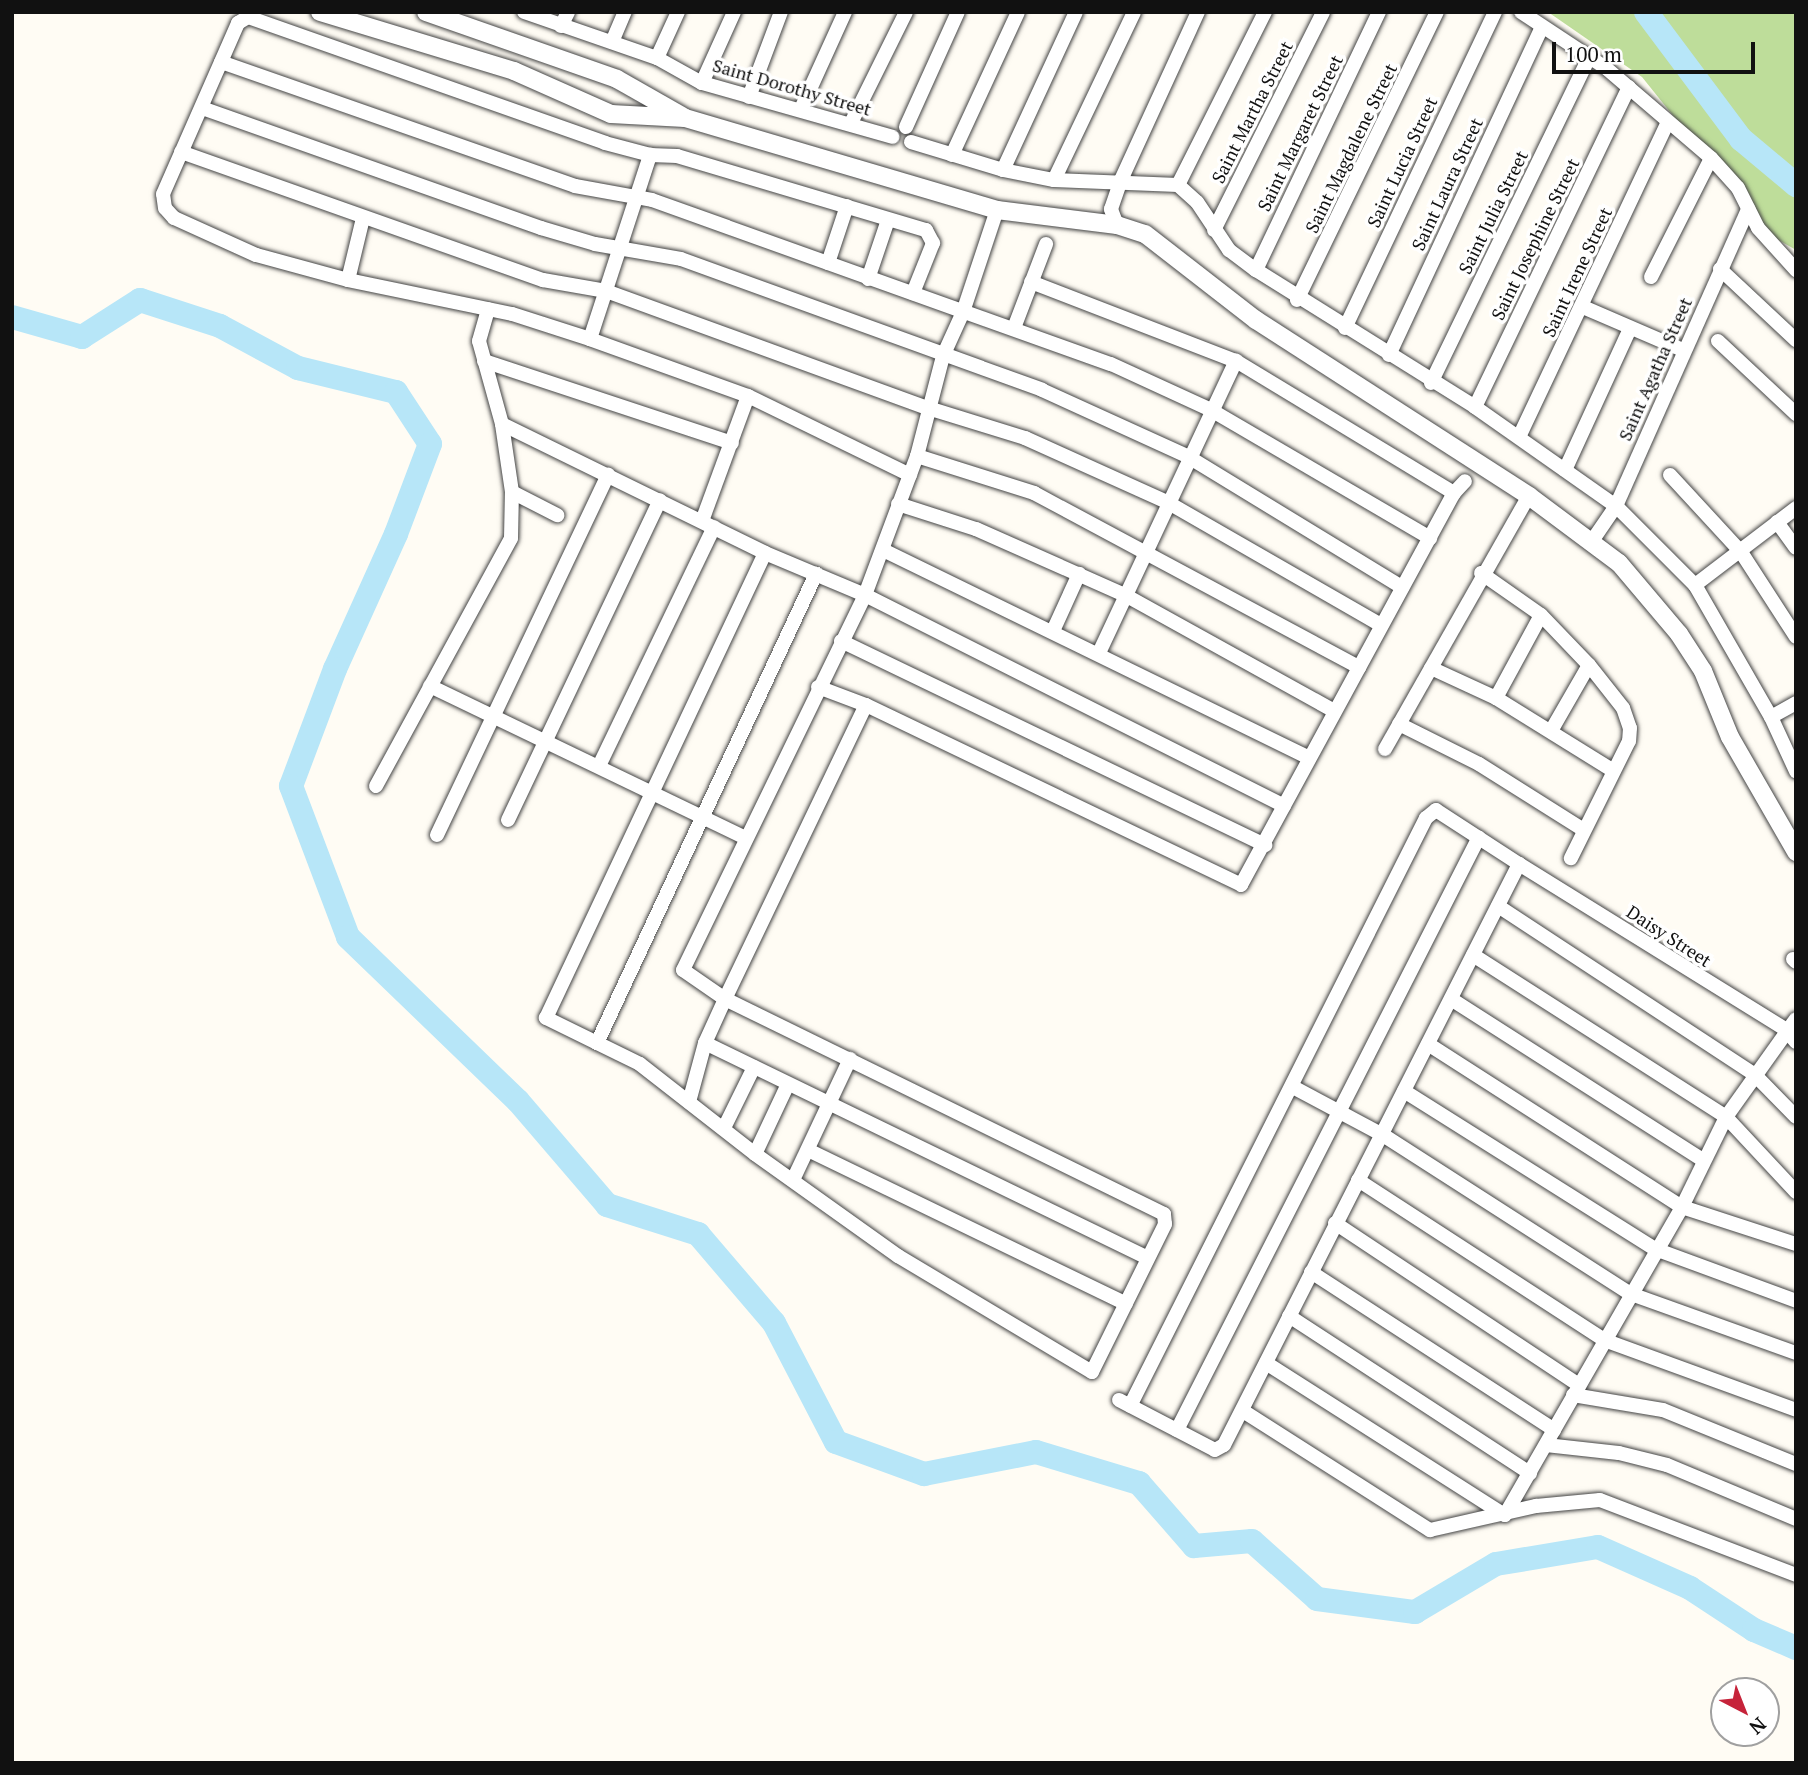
<!DOCTYPE html>
<style>
body{margin:0}
#map{position:relative;width:1808px;height:1775px;overflow:hidden;background:#fffcf4;font-family:"PT Serif",serif}
div>[style]{position:absolute}
[style*='--x']{left:calc(var(--x)*1px);top:calc(var(--y)*1px);width:calc(var(--w)*1px);rotate:calc(var(--a)*1deg)}
.forest>*{inset:0;background:#bedd9a}
.river>*{height:24px;margin:-12px;padding:0 12px;transform-origin:12px;border-radius:12px;background:#b7e6f8}
.roads{filter:drop-shadow(0 0 2px #444) drop-shadow(0 0 2px #444)}
.minor>*{height:14px;margin:-7px;padding:0 7px;transform-origin:7px;border-radius:7px;background:#fff}
.tertiary>*{height:18px;margin:-9px;padding:0 9px;transform-origin:9px;border-radius:9px;background:#fff}
span{translate:-50% -50%;white-space:nowrap;text-align:center;line-height:1.15;-webkit-text-stroke:7px #fff;paint-order:stroke}
.street-label{font-size:18px;color:#111}
.frame{position:absolute;inset:0;border:14px solid #111;pointer-events:none}
.north{position:absolute;left:1710px;top:1677px;width:70px;height:70px;box-sizing:border-box;background:#fff;border:2px solid #a0a0a0;border-radius:50%;rotate:138deg;font-size:19px;font-weight:700;line-height:28px;text-align:center;color:#111}
.north::after{content:'';display:block;margin:auto;width:24px;height:32px;background:#c6233a;clip-path:polygon(50% 0,100% 100%,50% 72%,0 100%)}
.scale{position:absolute;left:1552px;top:42px;width:203px;height:32px;box-sizing:border-box;border:4px solid #111;border-top:0;padding-left:9px;font-size:21px;line-height:24px;white-space:nowrap;color:#111;-webkit-text-stroke:5px #fff;paint-order:stroke}
</style>
<div id="map">
<div class="forest">
<div style="clip-path:polygon(1548px 12px,1796px 12px,1796px 250px,1768px 234px,1642px 77px)"></div>
</div>
<div class="river">
<div style="--x:1646;--y:12;--w:159;--a:53.2"></div>
<div style="--x:1741;--y:139;--w:72;--a:39.9"></div>
<div style="--x:12;--y:317;--w:73;--a:15.9"></div>
<div style="--x:82;--y:337;--w:69;--a:-32.5"></div>
<div style="--x:140;--y:300;--w:84;--a:18"></div>
<div style="--x:220;--y:326;--w:89;--a:28.3"></div>
<div style="--x:298;--y:368;--w:101;--a:13.8"></div>
<div style="--x:396;--y:392;--w:62;--a:56.8"></div>
<div style="--x:430;--y:444;--w:96;--a:110.7"></div>
<div style="--x:396;--y:534;--w:148;--a:114.3"></div>
<div style="--x:335;--y:669;--w:125;--a:110.6"></div>
<div style="--x:291;--y:786;--w:161;--a:69.3"></div>
<div style="--x:348;--y:937;--w:236;--a:44"></div>
<div style="--x:518;--y:1101;--w:137;--a:49.4"></div>
<div style="--x:607;--y:1205;--w:96;--a:17.7"></div>
<div style="--x:698;--y:1234;--w:117;--a:49.5"></div>
<div style="--x:774;--y:1323;--w:134;--a:62.5"></div>
<div style="--x:836;--y:1442;--w:94;--a:20"></div>
<div style="--x:924;--y:1474;--w:114;--a:-11.1"></div>
<div style="--x:1036;--y:1452;--w:108;--a:16.8"></div>
<div style="--x:1139;--y:1483;--w:84;--a:48.9"></div>
<div style="--x:1194;--y:1546;--w:58;--a:-4.9"></div>
<div style="--x:1252;--y:1541;--w:87;--a:41.7"></div>
<div style="--x:1317;--y:1599;--w:99;--a:7.6"></div>
<div style="--x:1415;--y:1612;--w:94;--a:-30.7"></div>
<div style="--x:1496;--y:1564;--w:103;--a:-9.5"></div>
<div style="--x:1598;--y:1547;--w:101;--a:24"></div>
<div style="--x:1690;--y:1588;--w:77;--a:33.3"></div>
<div style="--x:1754;--y:1630;--w:46;--a:23.2"></div>
</div>
<div class="roads">
<div class="minor">
<div style="--x:524;--y:12;--w:141;--a:19.1"></div>
<div style="--x:657;--y:58;--w:51;--a:29.1"></div>
<div style="--x:702;--y:83;--w:198;--a:15.8"></div>
<div style="--x:1521;--y:12;--w:102;--a:33.4"></div>
<div style="--x:1606;--y:68;--w:138;--a:40.6"></div>
<div style="--x:1711;--y:158;--w:40;--a:48"></div>
<div style="--x:1738;--y:188;--w:45;--a:63.4"></div>
<div style="--x:1758;--y:228;--w:57;--a:47.9"></div>
<div style="--x:561;--y:26;--w:16;--a:-63"></div>
<div style="--x:612;--y:42;--w:33;--a:-67"></div>
<div style="--x:657;--y:58;--w:51;--a:-65.5"></div>
<div style="--x:221;--y:62;--w:375;--a:19.3"></div>
<div style="--x:575;--y:186;--w:78;--a:10.3"></div>
<div style="--x:652;--y:200;--w:487;--a:19.7"></div>
<div style="--x:1111;--y:364;--w:110;--a:24.7"></div>
<div style="--x:1211;--y:410;--w:254;--a:30.3"></div>
<div style="--x:702;--y:83;--w:78;--a:-65.7"></div>
<div style="--x:749;--y:97;--w:91;--a:-69.4"></div>
<div style="--x:202;--y:108;--w:360;--a:19.5"></div>
<div style="--x:541;--y:228;--w:56;--a:16.5"></div>
<div style="--x:595;--y:244;--w:87;--a:9.9"></div>
<div style="--x:681;--y:259;--w:384;--a:19.9"></div>
<div style="--x:1042;--y:390;--w:159;--a:24.5"></div>
<div style="--x:1187;--y:456;--w:252;--a:31.4"></div>
<div style="--x:801;--y:109;--w:107;--a:-65.6"></div>
<div style="--x:851;--y:123;--w:124;--a:-63.6"></div>
<div style="--x:906;--y:127;--w:126;--a:-65.7"></div>
<div style="--x:911;--y:142;--w:96;--a:16.9"></div>
<div style="--x:1003;--y:170;--w:52;--a:11.1"></div>
<div style="--x:1054;--y:180;--w:124;--a:2.3"></div>
<div style="--x:1178;--y:185;--w:25;--a:42"></div>
<div style="--x:1197;--y:202;--w:58;--a:56.3"></div>
<div style="--x:1229;--y:250;--w:34;--a:37"></div>
<div style="--x:1256;--y:270;--w:258;--a:32"></div>
<div style="--x:1475;--y:407;--w:172;--a:35.1"></div>
<div style="--x:1616;--y:506;--w:112;--a:45"></div>
<div style="--x:1695;--y:585;--w:152;--a:60.1"></div>
<div style="--x:1771;--y:717;--w:60;--a:65.2"></div>
<div style="--x:181;--y:152;--w:384;--a:19.5"></div>
<div style="--x:543;--y:280;--w:64;--a:9.9"></div>
<div style="--x:606;--y:291;--w:343;--a:20"></div>
<div style="--x:928;--y:408;--w:102;--a:17.2"></div>
<div style="--x:1025;--y:438;--w:156;--a:24.3"></div>
<div style="--x:1167;--y:502;--w:247;--a:29.9"></div>
<div style="--x:952;--y:155;--w:157;--a:-65.2"></div>
<div style="--x:1003;--y:170;--w:174;--a:-65.2"></div>
<div style="--x:1054;--y:180;--w:186;--a:-64.5"></div>
<div style="--x:1178;--y:185;--w:194;--a:-63.3"></div>
<div style="--x:1117;--y:225;--w:17;--a:-111"></div>
<div style="--x:1111;--y:209;--w:31;--a:-71"></div>
<div style="--x:1121;--y:180;--w:185;--a:-65.4"></div>
<div style="--x:1214;--y:230;--w:244;--a:-63.4"></div>
<div style="--x:828;--y:263;--w:60;--a:-71.6"></div>
<div style="--x:1720;--y:269;--w:104;--a:43.1"></div>
<div style="--x:1256;--y:270;--w:286;--a:-64.5"></div>
<div style="--x:1651;--y:277;--w:133;--a:-63.2"></div>
<div style="--x:868;--y:279;--w:62;--a:-71.3"></div>
<div style="--x:348;--y:280;--w:64;--a:-76.4"></div>
<div style="--x:1031;--y:282;--w:220;--a:21.1"></div>
<div style="--x:1236;--y:361;--w:255;--a:31.2"></div>
<div style="--x:1297;--y:300;--w:320;--a:-64.1"></div>
<div style="--x:1583;--y:307;--w:109;--a:23.3"></div>
<div style="--x:1014;--y:328;--w:90;--a:-69.1"></div>
<div style="--x:1345;--y:328;--w:350;--a:-64.6"></div>
<div style="--x:590;--y:339;--w:194;--a:-71.9"></div>
<div style="--x:1718;--y:341;--w:107;--a:43.1"></div>
<div style="--x:1389;--y:355;--w:360;--a:-65"></div>
<div style="--x:484;--y:361;--w:261;--a:18.3"></div>
<div style="--x:1431;--y:383;--w:362;--a:-64.1"></div>
<div style="--x:1475;--y:407;--w:355;--a:-64.3"></div>
<div style="--x:502;--y:424;--w:293;--a:26.1"></div>
<div style="--x:765;--y:553;--w:108;--a:22.8"></div>
<div style="--x:865;--y:595;--w:469;--a:26.7"></div>
<div style="--x:1519;--y:437;--w:348;--a:-64.7"></div>
<div style="--x:917;--y:456;--w:123;--a:17.5"></div>
<div style="--x:1034;--y:493;--w:369;--a:28.2"></div>
<div style="--x:1565;--y:470;--w:155;--a:-65.3"></div>
<div style="--x:910;--y:475;--w:180;--a:-154"></div>
<div style="--x:748;--y:396;--w:168;--a:-160.2"></div>
<div style="--x:590;--y:339;--w:82;--a:-162.2"></div>
<div style="--x:512;--y:314;--w:167;--a:-168.3"></div>
<div style="--x:348;--y:280;--w:95;--a:-164.8"></div>
<div style="--x:256;--y:255;--w:90;--a:-155.7"></div>
<div style="--x:174;--y:218;--w:13;--a:-132"></div>
<div style="--x:165;--y:208;--w:14;--a:-98"></div>
<div style="--x:163;--y:194;--w:187;--a:-66.3"></div>
<div style="--x:238;--y:23;--w:12;--a:-31"></div>
<div style="--x:248;--y:17;--w:379;--a:19.4"></div>
<div style="--x:605;--y:143;--w:47;--a:14.9"></div>
<div style="--x:650;--y:155;--w:27;--a:2"></div>
<div style="--x:677;--y:156;--w:260;--a:16.6"></div>
<div style="--x:926;--y:230;--w:15;--a:62"></div>
<div style="--x:933;--y:243;--w:54;--a:111.8"></div>
<div style="--x:1670;--y:475;--w:105;--a:47.3"></div>
<div style="--x:1741;--y:552;--w:101;--a:57.1"></div>
<div style="--x:512;--y:492;--w:51;--a:27.1"></div>
<div style="--x:898;--y:504;--w:82;--a:17.8"></div>
<div style="--x:976;--y:529;--w:163;--a:23.9"></div>
<div style="--x:1125;--y:595;--w:239;--a:29"></div>
<div style="--x:702;--y:521;--w:133;--a:-69.8"></div>
<div style="--x:1777;--y:522;--w:32;--a:54"></div>
<div style="--x:1592;--y:541;--w:42;--a:-55.6"></div>
<div style="--x:1616;--y:506;--w:325;--a:-66"></div>
<div style="--x:883;--y:550;--w:473;--a:26"></div>
<div style="--x:1481;--y:573;--w:73;--a:35"></div>
<div style="--x:1541;--y:615;--w:69;--a:46.2"></div>
<div style="--x:1589;--y:665;--w:55;--a:51.7"></div>
<div style="--x:1623;--y:708;--w:21;--a:71"></div>
<div style="--x:1630;--y:728;--w:13;--a:94"></div>
<div style="--x:1629;--y:741;--w:131;--a:116.4"></div>
<div style="--x:1695;--y:585;--w:127;--a:-37.3"></div>
<div style="--x:1053;--y:631;--w:63;--a:-65.5"></div>
<div style="--x:841;--y:641;--w:471;--a:25.7"></div>
<div style="--x:1099;--y:653;--w:323;--a:-64.9"></div>
<div style="--x:1431;--y:668;--w:72;--a:24.8"></div>
<div style="--x:1496;--y:698;--w:137;--a:31.8"></div>
<div style="--x:430;--y:686;--w:348;--a:25.7"></div>
<div style="--x:818;--y:687;--w:51;--a:20.6"></div>
<div style="--x:866;--y:705;--w:416;--a:25.6"></div>
<div style="--x:1241;--y:885;--w:446;--a:-61.5"></div>
<div style="--x:1454;--y:493;--w:16;--a:-47"></div>
<div style="--x:1496;--y:698;--w:94;--a:-61.5"></div>
<div style="--x:1771;--y:717;--w:29;--a:-29"></div>
<div style="--x:1399;--y:724;--w:89;--a:26.6"></div>
<div style="--x:1479;--y:764;--w:124;--a:32.2"></div>
<div style="--x:1551;--y:731;--w:76;--a:-60.1"></div>
<div style="--x:1385;--y:749;--w:291;--a:-60.4"></div>
<div style="--x:599;--y:766;--w:265;--a:-64.3"></div>
<div style="--x:376;--y:786;--w:282;--a:-61.4"></div>
<div style="--x:511;--y:538;--w:46;--a:-88.8"></div>
<div style="--x:512;--y:492;--w:69;--a:-98.4"></div>
<div style="--x:502;--y:424;--w:86;--a:-105.5"></div>
<div style="--x:479;--y:341;--w:33;--a:-74"></div>
<div style="--x:508;--y:820;--w:354;--a:-64.6"></div>
<div style="--x:437;--y:835;--w:399;--a:-64.6"></div>
<div style="--x:1519;--y:864;--w:313;--a:31.8"></div>
<div style="--x:1785;--y:1029;--w:17;--a:50"></div>
<div style="--x:1498;--y:906;--w:306;--a:33.3"></div>
<div style="--x:1754;--y:1074;--w:60;--a:45.7"></div>
<div style="--x:1473;--y:955;--w:300;--a:32.6"></div>
<div style="--x:1726;--y:1117;--w:103;--a:47"></div>
<div style="--x:1793;--y:959;--w:4;--a:45"></div>
<div style="--x:1451;--y:999;--w:300;--a:32.6"></div>
<div style="--x:597;--y:1043;--w:518;--a:-64.97"></div>
<div style="--x:705;--y:1043;--w:492;--a:25.9"></div>
<div style="--x:1428;--y:1044;--w:302;--a:32.7"></div>
<div style="--x:1682;--y:1207;--w:120;--a:18"></div>
<div style="--x:788;--y:1084;--w:77;--a:115.2"></div>
<div style="--x:755;--y:1154;--w:176;--a:35.5"></div>
<div style="--x:898;--y:1256;--w:226;--a:30.9"></div>
<div style="--x:1092;--y:1372;--w:165;--a:-63.7"></div>
<div style="--x:1165;--y:1224;--w:10;--a:-96"></div>
<div style="--x:1164;--y:1214;--w:489;--a:-153.9"></div>
<div style="--x:725;--y:999;--w:51;--a:-145.4"></div>
<div style="--x:683;--y:970;--w:417;--a:-64.1"></div>
<div style="--x:865;--y:595;--w:148;--a:-69.5"></div>
<div style="--x:917;--y:456;--w:103;--a:-75.4"></div>
<div style="--x:943;--y:356;--w:48;--a:-65.6"></div>
<div style="--x:963;--y:312;--w:108;--a:-71.6"></div>
<div style="--x:1293;--y:1087;--w:102;--a:28.1"></div>
<div style="--x:1383;--y:1135;--w:295;--a:32.7"></div>
<div style="--x:1631;--y:1294;--w:175;--a:19.7"></div>
<div style="--x:1404;--y:1091;--w:297;--a:32.2"></div>
<div style="--x:1655;--y:1249;--w:150;--a:20.2"></div>
<div style="--x:689;--y:1102;--w:61;--a:-74.8"></div>
<div style="--x:705;--y:1043;--w:48;--a:-65.6"></div>
<div style="--x:725;--y:999;--w:326;--a:-64.4"></div>
<div style="--x:724;--y:1128;--w:68;--a:-63.8"></div>
<div style="--x:808;--y:1150;--w:353;--a:25.8"></div>
<div style="--x:755;--y:1154;--w:146;--a:-142"></div>
<div style="--x:640;--y:1064;--w:105;--a:-153.9"></div>
<div style="--x:546;--y:1018;--w:514;--a:-64.78"></div>
<div style="--x:793;--y:1180;--w:134;--a:-64.8"></div>
<div style="--x:1358;--y:1180;--w:293;--a:33"></div>
<div style="--x:1604;--y:1340;--w:204;--a:20"></div>
<div style="--x:1335;--y:1223;--w:293;--a:33.6"></div>
<div style="--x:1311;--y:1272;--w:290;--a:33"></div>
<div style="--x:1289;--y:1316;--w:288;--a:33.1"></div>
<div style="--x:1266;--y:1363;--w:283;--a:32.5"></div>
<div style="--x:1505;--y:1515;--w:355;--a:-60.1"></div>
<div style="--x:1682;--y:1207;--w:100;--a:-63.9"></div>
<div style="--x:1726;--y:1117;--w:120;--a:-54.5"></div>
<div style="--x:1573;--y:1395;--w:91;--a:9.5"></div>
<div style="--x:1663;--y:1410;--w:144;--a:22.1"></div>
<div style="--x:1119;--y:1400;--w:108;--a:27.5"></div>
<div style="--x:1215;--y:1450;--w:10;--a:-29"></div>
<div style="--x:1224;--y:1445;--w:652;--a:-63.08"></div>
<div style="--x:1519;--y:864;--w:99;--a:-147"></div>
<div style="--x:1436;--y:810;--w:13;--a:141"></div>
<div style="--x:1426;--y:818;--w:658;--a:116.72"></div>
<div style="--x:1243;--y:1411;--w:222;--a:32.5"></div>
<div style="--x:1430;--y:1530;--w:109;--a:-12.8"></div>
<div style="--x:1536;--y:1506;--w:64;--a:-5.4"></div>
<div style="--x:1600;--y:1500;--w:210;--a:20.9"></div>
<div style="--x:1177;--y:1430;--w:665;--a:-63.01"></div>
<div style="--x:1546;--y:1445;--w:73;--a:6.3"></div>
<div style="--x:1619;--y:1453;--w:49;--a:14"></div>
<div style="--x:1667;--y:1465;--w:140;--a:22.7"></div>
</div>
<div class="tertiary">
<div style="--x:320;--y:12;--w:203;--a:16.9"></div>
<div style="--x:514;--y:71;--w:106;--a:23.9"></div>
<div style="--x:611;--y:114;--w:74;--a:3.1"></div>
<div style="--x:685;--y:118;--w:325;--a:16.4"></div>
<div style="--x:997;--y:210;--w:121;--a:7.1"></div>
<div style="--x:1117;--y:225;--w:29;--a:18"></div>
<div style="--x:1145;--y:234;--w:140;--a:37.8"></div>
<div style="--x:1256;--y:320;--w:325;--a:32.8"></div>
<div style="--x:1529;--y:496;--w:112;--a:36.7"></div>
<div style="--x:1619;--y:563;--w:93;--a:49.8"></div>
<div style="--x:1679;--y:634;--w:44;--a:57"></div>
<div style="--x:1703;--y:671;--w:71;--a:67.8"></div>
<div style="--x:1730;--y:737;--w:133;--a:60.1"></div>
<div style="--x:426;--y:12;--w:202;--a:19.3"></div>
<div style="--x:617;--y:79;--w:75;--a:29.6"></div>
</div>
</div>
<div class="street-label">
<span style="left:792px;top:87px;rotate:16deg">Saint Dorothy Street</span>
<span style="left:1252px;top:112px;rotate:-63deg">Saint Martha Street</span>
<span style="left:1300px;top:133px;rotate:-64deg">Saint Margaret Street</span>
<span style="left:1351px;top:148px;rotate:-64deg">Saint Magdalene Street</span>
<span style="left:1402px;top:162px;rotate:-65deg">Saint Lucia Street</span>
<span style="left:1447px;top:184px;rotate:-65deg">Saint Laura Street</span>
<span style="left:1493px;top:212px;rotate:-64deg">Saint Julia Street</span>
<span style="left:1535px;top:239px;rotate:-64deg">Saint Josephine Street</span>
<span style="left:1577px;top:272px;rotate:-65deg">Saint Irene Street</span>
<span style="left:1655px;top:369px;rotate:-66deg">Saint Agatha Street</span>
<span style="left:1669px;top:936px;rotate:33deg">Daisy Street</span>
</div>
<div class="frame"></div>
<div class="north">N</div>
<div class="scale">100 m</div>
</div>
